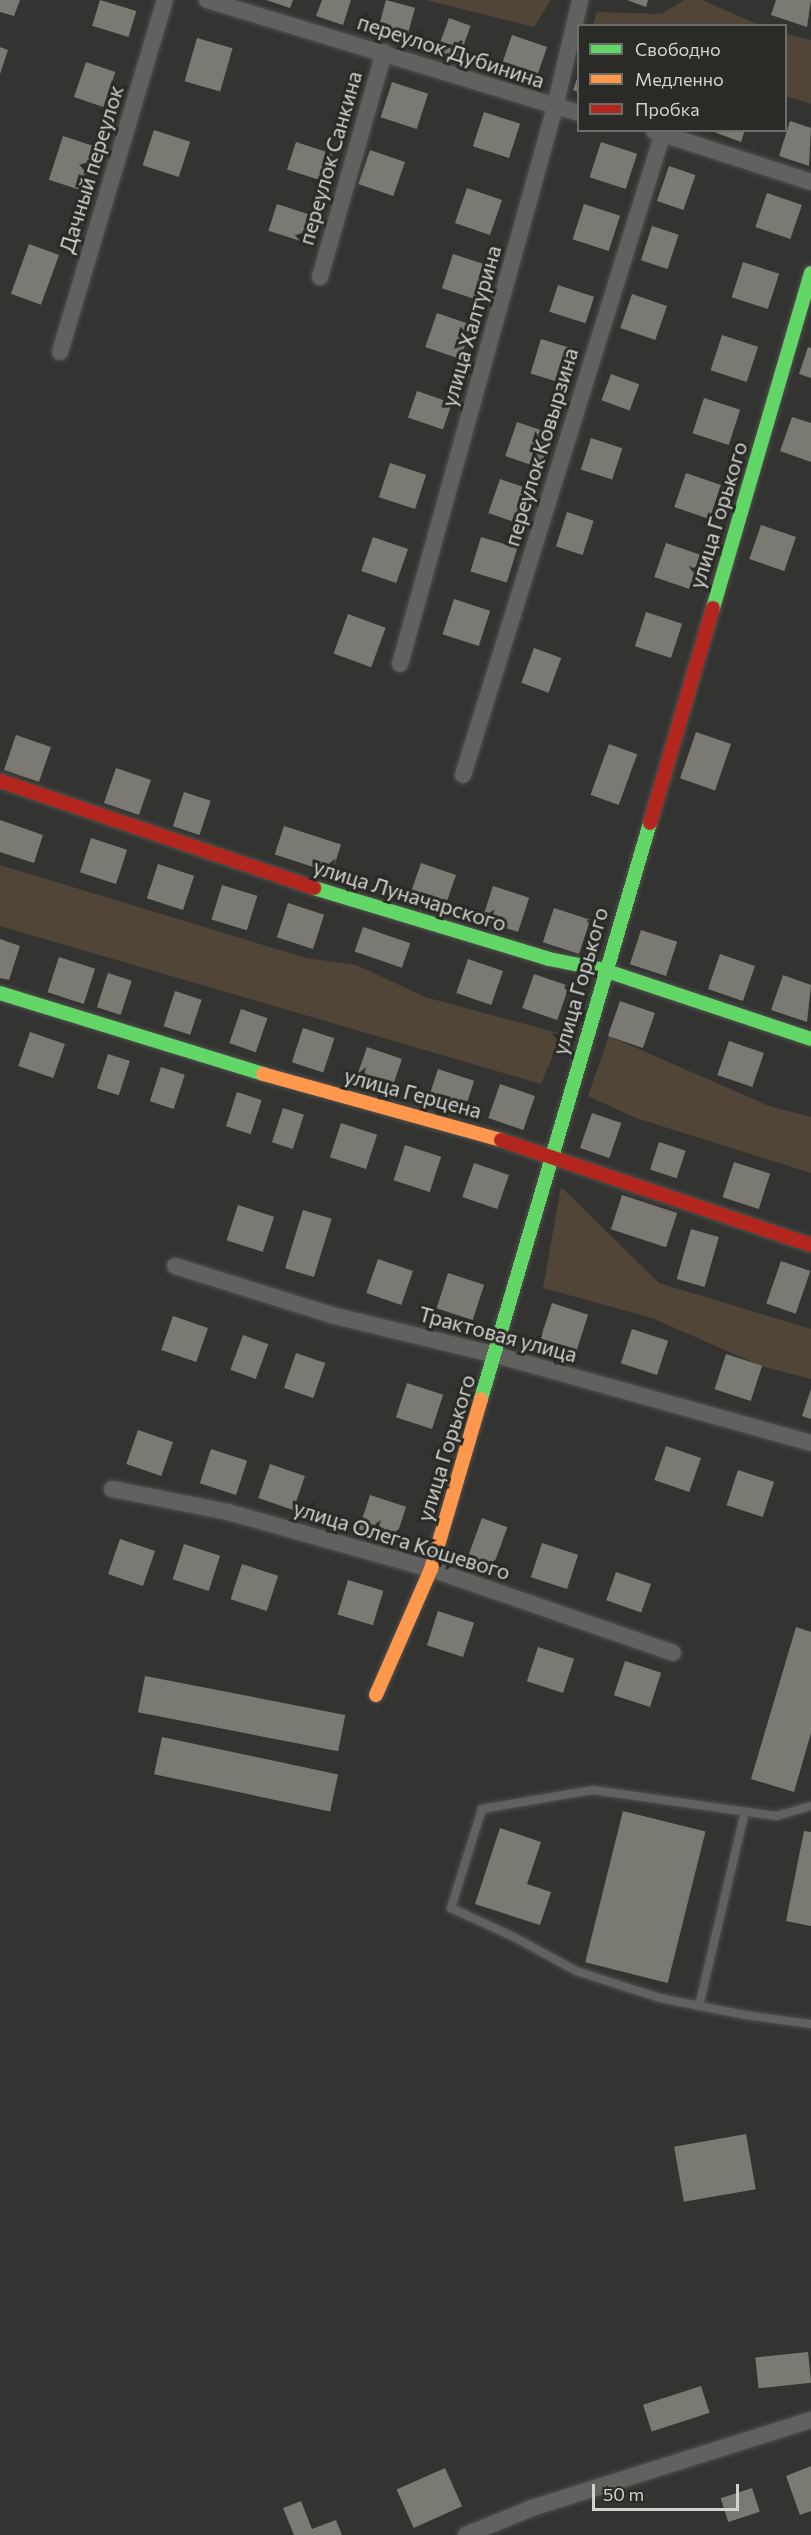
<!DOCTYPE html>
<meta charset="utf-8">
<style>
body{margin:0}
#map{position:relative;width:811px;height:2535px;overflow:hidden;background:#333431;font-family:Commissioner,sans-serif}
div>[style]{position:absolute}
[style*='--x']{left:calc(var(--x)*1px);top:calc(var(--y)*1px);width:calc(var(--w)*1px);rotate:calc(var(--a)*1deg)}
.green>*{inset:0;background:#504537}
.building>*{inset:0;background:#7b7a72;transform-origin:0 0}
.roads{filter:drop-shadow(0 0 2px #4f4f4d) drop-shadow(0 0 2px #4f4f4d)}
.lane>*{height:8px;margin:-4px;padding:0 4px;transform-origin:4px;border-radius:4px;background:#61615f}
.street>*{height:16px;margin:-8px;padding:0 8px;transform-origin:8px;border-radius:8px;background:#61615f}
.fast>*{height:14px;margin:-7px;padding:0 7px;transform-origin:7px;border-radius:7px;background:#63d668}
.slow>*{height:14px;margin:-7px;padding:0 7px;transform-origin:7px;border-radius:7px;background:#ff974d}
.jam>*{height:14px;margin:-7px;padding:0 7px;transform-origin:7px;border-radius:7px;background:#b3261e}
span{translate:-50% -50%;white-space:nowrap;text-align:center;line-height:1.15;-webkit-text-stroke:6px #2a2b26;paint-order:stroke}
.street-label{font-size:21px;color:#d1d2ce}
.legend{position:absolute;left:577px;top:24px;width:210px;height:108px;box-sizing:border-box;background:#2a2b26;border:2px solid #6d6e69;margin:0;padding:8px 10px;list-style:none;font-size:18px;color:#d1d2ce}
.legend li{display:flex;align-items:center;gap:12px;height:30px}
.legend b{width:30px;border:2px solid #6d6e69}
.scale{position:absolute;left:592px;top:2484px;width:147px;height:27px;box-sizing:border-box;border:3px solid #d1d2ce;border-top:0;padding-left:8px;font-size:18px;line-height:21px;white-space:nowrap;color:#d1d2ce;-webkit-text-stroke:4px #2a2b26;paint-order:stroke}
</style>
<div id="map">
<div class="green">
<div style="clip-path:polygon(426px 0,551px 0,534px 27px)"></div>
<div style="clip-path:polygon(684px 0,702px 0,759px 25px,593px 25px,597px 12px,661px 14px)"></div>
<div style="clip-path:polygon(786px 34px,811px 40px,811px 104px,786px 96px)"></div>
<div style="clip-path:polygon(0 865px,306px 958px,356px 965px,425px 997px,562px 1034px,541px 1084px,0 926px)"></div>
<div style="clip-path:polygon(609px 1036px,769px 1106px,811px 1117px,811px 1173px,636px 1118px,588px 1096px)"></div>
<div style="clip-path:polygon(561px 1187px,659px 1283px,811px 1329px,811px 1379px,761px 1366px,652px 1318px,543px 1288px)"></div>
</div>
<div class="building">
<div style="clip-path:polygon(0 0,20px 0,14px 16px,0 12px)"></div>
<div style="left:100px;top:0;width:38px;height:27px;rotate:17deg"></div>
<div style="clip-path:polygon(266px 0,293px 0,290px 8px)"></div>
<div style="clip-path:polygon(322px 0,351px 0,343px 25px,316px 16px)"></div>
<div style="left:386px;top:0;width:30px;height:35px;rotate:15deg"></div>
<div style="clip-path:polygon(627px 0,648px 0,646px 7px)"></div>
<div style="clip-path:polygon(776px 0,811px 0,807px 27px,771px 15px)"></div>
<div style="left:449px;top:18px;width:23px;height:36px;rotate:20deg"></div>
<div style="left:512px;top:35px;width:37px;height:37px;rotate:19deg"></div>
<div style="left:197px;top:38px;width:37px;height:45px;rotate:16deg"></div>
<div style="clip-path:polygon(0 47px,8px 50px,0 74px)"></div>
<div style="left:86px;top:62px;width:31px;height:37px;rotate:19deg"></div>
<div style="clip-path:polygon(578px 76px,578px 92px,573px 90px)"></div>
<div style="left:392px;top:82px;width:38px;height:37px;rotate:18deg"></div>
<div style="left:484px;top:112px;width:38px;height:36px;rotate:18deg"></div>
<div style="clip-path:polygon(790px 121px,811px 128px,809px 166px,779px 156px)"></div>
<div style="left:154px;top:130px;width:38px;height:37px;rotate:18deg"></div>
<div style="clip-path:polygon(709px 130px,745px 130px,741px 142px)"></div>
<div style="left:63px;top:136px;width:33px;height:46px;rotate:18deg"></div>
<div style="left:296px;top:142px;width:38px;height:29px;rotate:18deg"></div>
<div style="left:601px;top:142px;width:38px;height:37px;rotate:18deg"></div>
<div style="left:370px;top:150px;width:37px;height:36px;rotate:19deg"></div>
<div style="left:669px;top:166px;width:28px;height:37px;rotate:19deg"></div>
<div style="left:467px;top:188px;width:37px;height:37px;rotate:19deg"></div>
<div style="left:767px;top:193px;width:37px;height:36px;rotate:19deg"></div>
<div style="left:277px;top:204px;width:38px;height:28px;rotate:18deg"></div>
<div style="left:584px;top:204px;width:38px;height:37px;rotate:18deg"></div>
<div style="left:652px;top:226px;width:28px;height:36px;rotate:18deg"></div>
<div style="left:29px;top:244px;width:32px;height:53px;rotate:20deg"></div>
<div style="left:453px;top:254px;width:38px;height:36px;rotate:18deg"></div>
<div style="left:743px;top:262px;width:38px;height:37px;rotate:18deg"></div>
<div style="left:558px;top:285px;width:38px;height:28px;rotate:18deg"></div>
<div style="left:632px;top:294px;width:37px;height:36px;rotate:19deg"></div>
<div style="left:437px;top:313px;width:37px;height:36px;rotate:19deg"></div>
<div style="left:722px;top:335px;width:38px;height:37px;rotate:18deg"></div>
<div style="left:541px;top:339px;width:37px;height:36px;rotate:17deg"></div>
<div style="clip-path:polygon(808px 347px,811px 348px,811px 378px,799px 374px)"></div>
<div style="left:611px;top:374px;width:30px;height:28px;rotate:20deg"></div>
<div style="left:417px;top:391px;width:37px;height:28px;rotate:19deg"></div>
<div style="left:704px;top:398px;width:38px;height:37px;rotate:18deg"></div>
<div style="clip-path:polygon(792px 417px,811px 423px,811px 462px,780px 451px)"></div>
<div style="left:517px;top:422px;width:37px;height:36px;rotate:19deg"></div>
<div style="left:591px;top:438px;width:33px;height:33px;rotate:18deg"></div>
<div style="left:390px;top:463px;width:38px;height:36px;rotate:18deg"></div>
<div style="left:686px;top:473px;width:37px;height:36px;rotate:19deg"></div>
<div style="left:500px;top:479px;width:37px;height:36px;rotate:19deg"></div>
<div style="left:567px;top:512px;width:28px;height:36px;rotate:18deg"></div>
<div style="left:761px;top:525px;width:37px;height:36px;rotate:19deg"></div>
<div style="left:373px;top:537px;width:37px;height:36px;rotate:19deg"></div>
<div style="left:481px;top:537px;width:38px;height:36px;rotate:17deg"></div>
<div style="left:666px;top:543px;width:37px;height:36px;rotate:19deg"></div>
<div style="left:454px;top:599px;width:38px;height:37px;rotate:18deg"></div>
<div style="left:646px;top:612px;width:38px;height:36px;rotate:18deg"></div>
<div style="left:348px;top:614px;width:40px;height:42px;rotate:20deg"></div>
<div style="left:534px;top:648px;width:29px;height:37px;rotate:20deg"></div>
<div style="left:696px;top:732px;width:37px;height:49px;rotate:19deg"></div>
<div style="left:16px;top:735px;width:37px;height:37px;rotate:19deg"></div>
<div style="left:609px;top:744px;width:30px;height:54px;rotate:20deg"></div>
<div style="left:116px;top:768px;width:37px;height:37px;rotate:19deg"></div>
<div style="left:184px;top:792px;width:28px;height:36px;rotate:18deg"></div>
<div style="clip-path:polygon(0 820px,43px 835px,34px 863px,0 852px)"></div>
<div style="left:284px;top:826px;width:60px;height:30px;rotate:18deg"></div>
<div style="left:91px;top:838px;width:38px;height:36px;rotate:18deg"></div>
<div style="left:421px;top:863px;width:37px;height:36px;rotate:19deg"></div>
<div style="left:158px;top:864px;width:38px;height:36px;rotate:18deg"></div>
<div style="left:222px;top:885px;width:37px;height:36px;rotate:17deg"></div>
<div style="left:493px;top:886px;width:38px;height:36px;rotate:18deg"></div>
<div style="left:288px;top:903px;width:38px;height:36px;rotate:18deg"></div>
<div style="left:554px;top:908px;width:38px;height:36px;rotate:18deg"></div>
<div style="left:363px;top:927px;width:50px;height:26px;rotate:19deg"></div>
<div style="left:641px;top:930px;width:38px;height:36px;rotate:18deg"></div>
<div style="clip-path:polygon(0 939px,20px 946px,9px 980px,0 978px)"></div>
<div style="left:720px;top:954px;width:37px;height:37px;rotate:19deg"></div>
<div style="left:59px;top:957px;width:38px;height:37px;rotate:18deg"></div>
<div style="left:468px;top:959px;width:37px;height:36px;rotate:19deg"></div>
<div style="left:108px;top:973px;width:25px;height:36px;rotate:18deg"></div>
<div style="left:534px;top:974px;width:37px;height:36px;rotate:19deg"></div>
<div style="clip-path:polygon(783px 975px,811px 985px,807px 1022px,771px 1010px)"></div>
<div style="left:175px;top:991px;width:28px;height:37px;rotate:18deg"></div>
<div style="left:620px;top:1001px;width:37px;height:37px;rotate:19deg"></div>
<div style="left:241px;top:1009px;width:28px;height:36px;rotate:19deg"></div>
<div style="left:303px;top:1028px;width:33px;height:36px;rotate:18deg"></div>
<div style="left:30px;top:1032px;width:37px;height:36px;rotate:19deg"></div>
<div style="left:729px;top:1041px;width:37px;height:36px;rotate:19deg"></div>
<div style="left:367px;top:1047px;width:37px;height:37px;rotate:19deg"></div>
<div style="left:108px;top:1054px;width:23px;height:36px;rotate:18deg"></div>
<div style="left:161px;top:1067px;width:25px;height:36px;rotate:18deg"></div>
<div style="left:438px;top:1069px;width:38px;height:37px;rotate:18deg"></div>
<div style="left:500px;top:1084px;width:37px;height:36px;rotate:19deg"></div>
<div style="left:237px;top:1092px;width:26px;height:36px;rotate:18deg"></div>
<div style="left:283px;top:1108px;width:22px;height:36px;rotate:18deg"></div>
<div style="left:592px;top:1113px;width:31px;height:37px;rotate:19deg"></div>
<div style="left:341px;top:1123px;width:38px;height:36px;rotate:18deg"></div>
<div style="left:659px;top:1142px;width:28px;height:29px;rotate:18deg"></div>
<div style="left:405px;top:1145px;width:38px;height:37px;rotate:18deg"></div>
<div style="left:734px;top:1162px;width:38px;height:37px;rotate:18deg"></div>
<div style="left:474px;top:1163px;width:37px;height:36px;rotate:19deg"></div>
<div style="left:622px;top:1195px;width:58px;height:36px;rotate:18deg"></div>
<div style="left:238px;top:1205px;width:38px;height:37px;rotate:18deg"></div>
<div style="left:303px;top:1210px;width:30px;height:61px;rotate:17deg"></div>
<div style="left:691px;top:1229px;width:29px;height:52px;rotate:16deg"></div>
<div style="left:378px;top:1259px;width:37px;height:36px;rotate:19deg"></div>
<div style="left:781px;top:1261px;width:31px;height:45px;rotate:19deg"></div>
<div style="left:448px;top:1273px;width:38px;height:37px;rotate:18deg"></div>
<div style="left:552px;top:1303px;width:38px;height:37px;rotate:18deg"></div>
<div style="left:173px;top:1316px;width:37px;height:36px;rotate:19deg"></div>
<div style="left:632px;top:1329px;width:38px;height:36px;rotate:18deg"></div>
<div style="left:243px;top:1335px;width:27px;height:37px;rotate:20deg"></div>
<div style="left:296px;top:1353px;width:31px;height:37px;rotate:19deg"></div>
<div style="left:726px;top:1354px;width:38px;height:37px;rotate:18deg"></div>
<div style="left:407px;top:1383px;width:38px;height:36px;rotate:18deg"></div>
<div style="clip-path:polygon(811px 1389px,811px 1419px,802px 1416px)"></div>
<div style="left:138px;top:1430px;width:37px;height:36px;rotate:19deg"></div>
<div style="left:666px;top:1446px;width:37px;height:36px;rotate:19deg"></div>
<div style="left:211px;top:1449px;width:38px;height:36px;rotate:18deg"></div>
<div style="left:270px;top:1464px;width:37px;height:36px;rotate:19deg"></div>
<div style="left:738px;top:1470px;width:38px;height:37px;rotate:18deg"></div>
<div style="left:370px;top:1495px;width:38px;height:36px;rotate:18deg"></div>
<div style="left:482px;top:1518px;width:27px;height:47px;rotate:20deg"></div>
<div style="left:120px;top:1539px;width:37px;height:37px;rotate:19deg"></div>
<div style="left:542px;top:1543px;width:38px;height:36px;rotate:18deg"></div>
<div style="left:184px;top:1544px;width:38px;height:37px;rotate:18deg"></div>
<div style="left:242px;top:1564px;width:38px;height:37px;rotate:18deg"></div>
<div style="left:616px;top:1572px;width:37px;height:30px;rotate:19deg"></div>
<div style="left:348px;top:1580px;width:37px;height:36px;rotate:17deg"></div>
<div style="left:438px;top:1611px;width:38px;height:36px;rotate:18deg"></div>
<div style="clip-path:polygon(796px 1627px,811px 1632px,811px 1733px,794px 1792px,751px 1779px)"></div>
<div style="left:538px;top:1647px;width:38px;height:36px;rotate:18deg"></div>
<div style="left:625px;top:1661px;width:38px;height:36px;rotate:18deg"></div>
<div style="left:145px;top:1676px;width:204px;height:37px;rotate:11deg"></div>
<div style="left:162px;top:1737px;width:180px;height:38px;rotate:12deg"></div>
<div style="left:623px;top:1811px;width:85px;height:156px;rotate:14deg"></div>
<div style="clip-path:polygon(500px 1828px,541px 1842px,527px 1884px,551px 1892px,540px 1925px,475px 1904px)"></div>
<div style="clip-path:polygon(804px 1831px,811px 1832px,811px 1926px,786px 1921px)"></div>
<div style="left:746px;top:2134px;width:56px;height:73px;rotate:80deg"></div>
<div style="left:808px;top:2352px;width:31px;height:53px;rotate:84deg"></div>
<div style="left:701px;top:2386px;width:28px;height:61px;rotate:72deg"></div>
<div style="clip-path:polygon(811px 2466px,811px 2511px,800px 2515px,786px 2476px)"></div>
<div style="left:445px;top:2468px;width:42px;height:53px;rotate:66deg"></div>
<div style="left:752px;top:2488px;width:25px;height:33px;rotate:72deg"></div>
<div style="clip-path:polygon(301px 2501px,312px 2529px,336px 2520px,342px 2535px,294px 2535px,283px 2508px)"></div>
</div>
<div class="roads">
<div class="lane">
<div style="--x:811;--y:1806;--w:36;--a:164"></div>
<div style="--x:776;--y:1816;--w:185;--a:-171.9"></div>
<div style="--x:593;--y:1790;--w:113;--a:170.3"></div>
<div style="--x:482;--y:1809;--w:104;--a:107.4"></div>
<div style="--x:451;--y:1908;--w:69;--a:24.7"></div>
<div style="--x:514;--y:1937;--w:71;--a:28.7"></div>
<div style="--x:576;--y:1971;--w:88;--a:17.8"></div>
<div style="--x:660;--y:1998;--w:87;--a:11.3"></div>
<div style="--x:745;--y:2015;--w:67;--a:7.8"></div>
<div style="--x:699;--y:2006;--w:199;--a:-76.7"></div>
</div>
<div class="street">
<div style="--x:207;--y:0;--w:388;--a:16.9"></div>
<div style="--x:654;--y:131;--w:165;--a:18"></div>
<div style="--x:320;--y:277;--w:234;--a:-74.1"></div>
<div style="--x:60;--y:352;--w:367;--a:-73.4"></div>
<div style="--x:400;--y:664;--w:578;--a:-74.45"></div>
<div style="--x:555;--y:107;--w:110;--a:-76.8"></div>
<div style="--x:463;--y:775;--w:672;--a:-72.7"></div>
<div style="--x:175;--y:1266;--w:164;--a:17.4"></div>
<div style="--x:331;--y:1315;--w:170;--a:13.6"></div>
<div style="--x:496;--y:1355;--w:327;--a:15.6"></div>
<div style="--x:112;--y:1489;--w:118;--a:11.2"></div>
<div style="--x:228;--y:1512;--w:211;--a:15.7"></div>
<div style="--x:431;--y:1569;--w:256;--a:19.1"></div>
<div style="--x:466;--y:2535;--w:71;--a:-22.2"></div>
<div style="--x:532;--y:2508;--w:293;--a:-17.5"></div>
</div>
<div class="fast">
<div style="--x:713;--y:608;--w:349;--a:-73.7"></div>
<div style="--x:314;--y:888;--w:245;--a:16.8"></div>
<div style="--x:549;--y:959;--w:56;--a:11.3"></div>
<div style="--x:604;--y:970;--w:218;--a:18.4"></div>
<div style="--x:0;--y:993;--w:275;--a:17.1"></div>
<div style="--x:481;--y:1399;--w:600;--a:-73.65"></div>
</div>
<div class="slow">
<div style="--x:263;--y:1074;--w:247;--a:15.5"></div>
<div style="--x:376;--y:1695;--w:137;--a:-66.4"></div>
<div style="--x:431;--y:1569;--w:177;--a:-73.6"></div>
</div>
<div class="jam">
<div style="--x:0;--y:781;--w:332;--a:18.8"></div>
<div style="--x:650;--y:823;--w:224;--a:-73.7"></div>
<div style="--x:501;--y:1140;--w:327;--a:18.7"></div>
</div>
</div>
<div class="street-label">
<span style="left:451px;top:51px;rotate:18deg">переулок Дубинина</span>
<span style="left:330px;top:158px;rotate:-74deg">переулок Санкина</span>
<span style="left:91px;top:169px;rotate:-73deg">Дачный переулок</span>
<span style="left:471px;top:326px;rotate:-74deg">улица Халтурина</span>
<span style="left:541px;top:447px;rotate:-73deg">переулок Ковырзина</span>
<span style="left:718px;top:515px;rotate:-73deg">улица Горького</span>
<span style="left:410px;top:895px;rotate:17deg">улица Луначарского</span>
<span style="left:580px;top:981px;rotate:-74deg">улица Горького</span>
<span style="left:413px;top:1093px;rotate:15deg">улица Герцена</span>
<span style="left:498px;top:1334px;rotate:15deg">Трактовая улица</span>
<span style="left:446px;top:1448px;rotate:-73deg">улица Горького</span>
<span style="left:402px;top:1540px;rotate:17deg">улица Олега Кошевого</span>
</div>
<ul class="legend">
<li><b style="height:8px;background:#63d668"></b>Свободно</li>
<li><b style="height:8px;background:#ff974d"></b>Медленно</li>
<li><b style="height:8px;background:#b3261e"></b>Пробка</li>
</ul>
<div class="scale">50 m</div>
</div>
